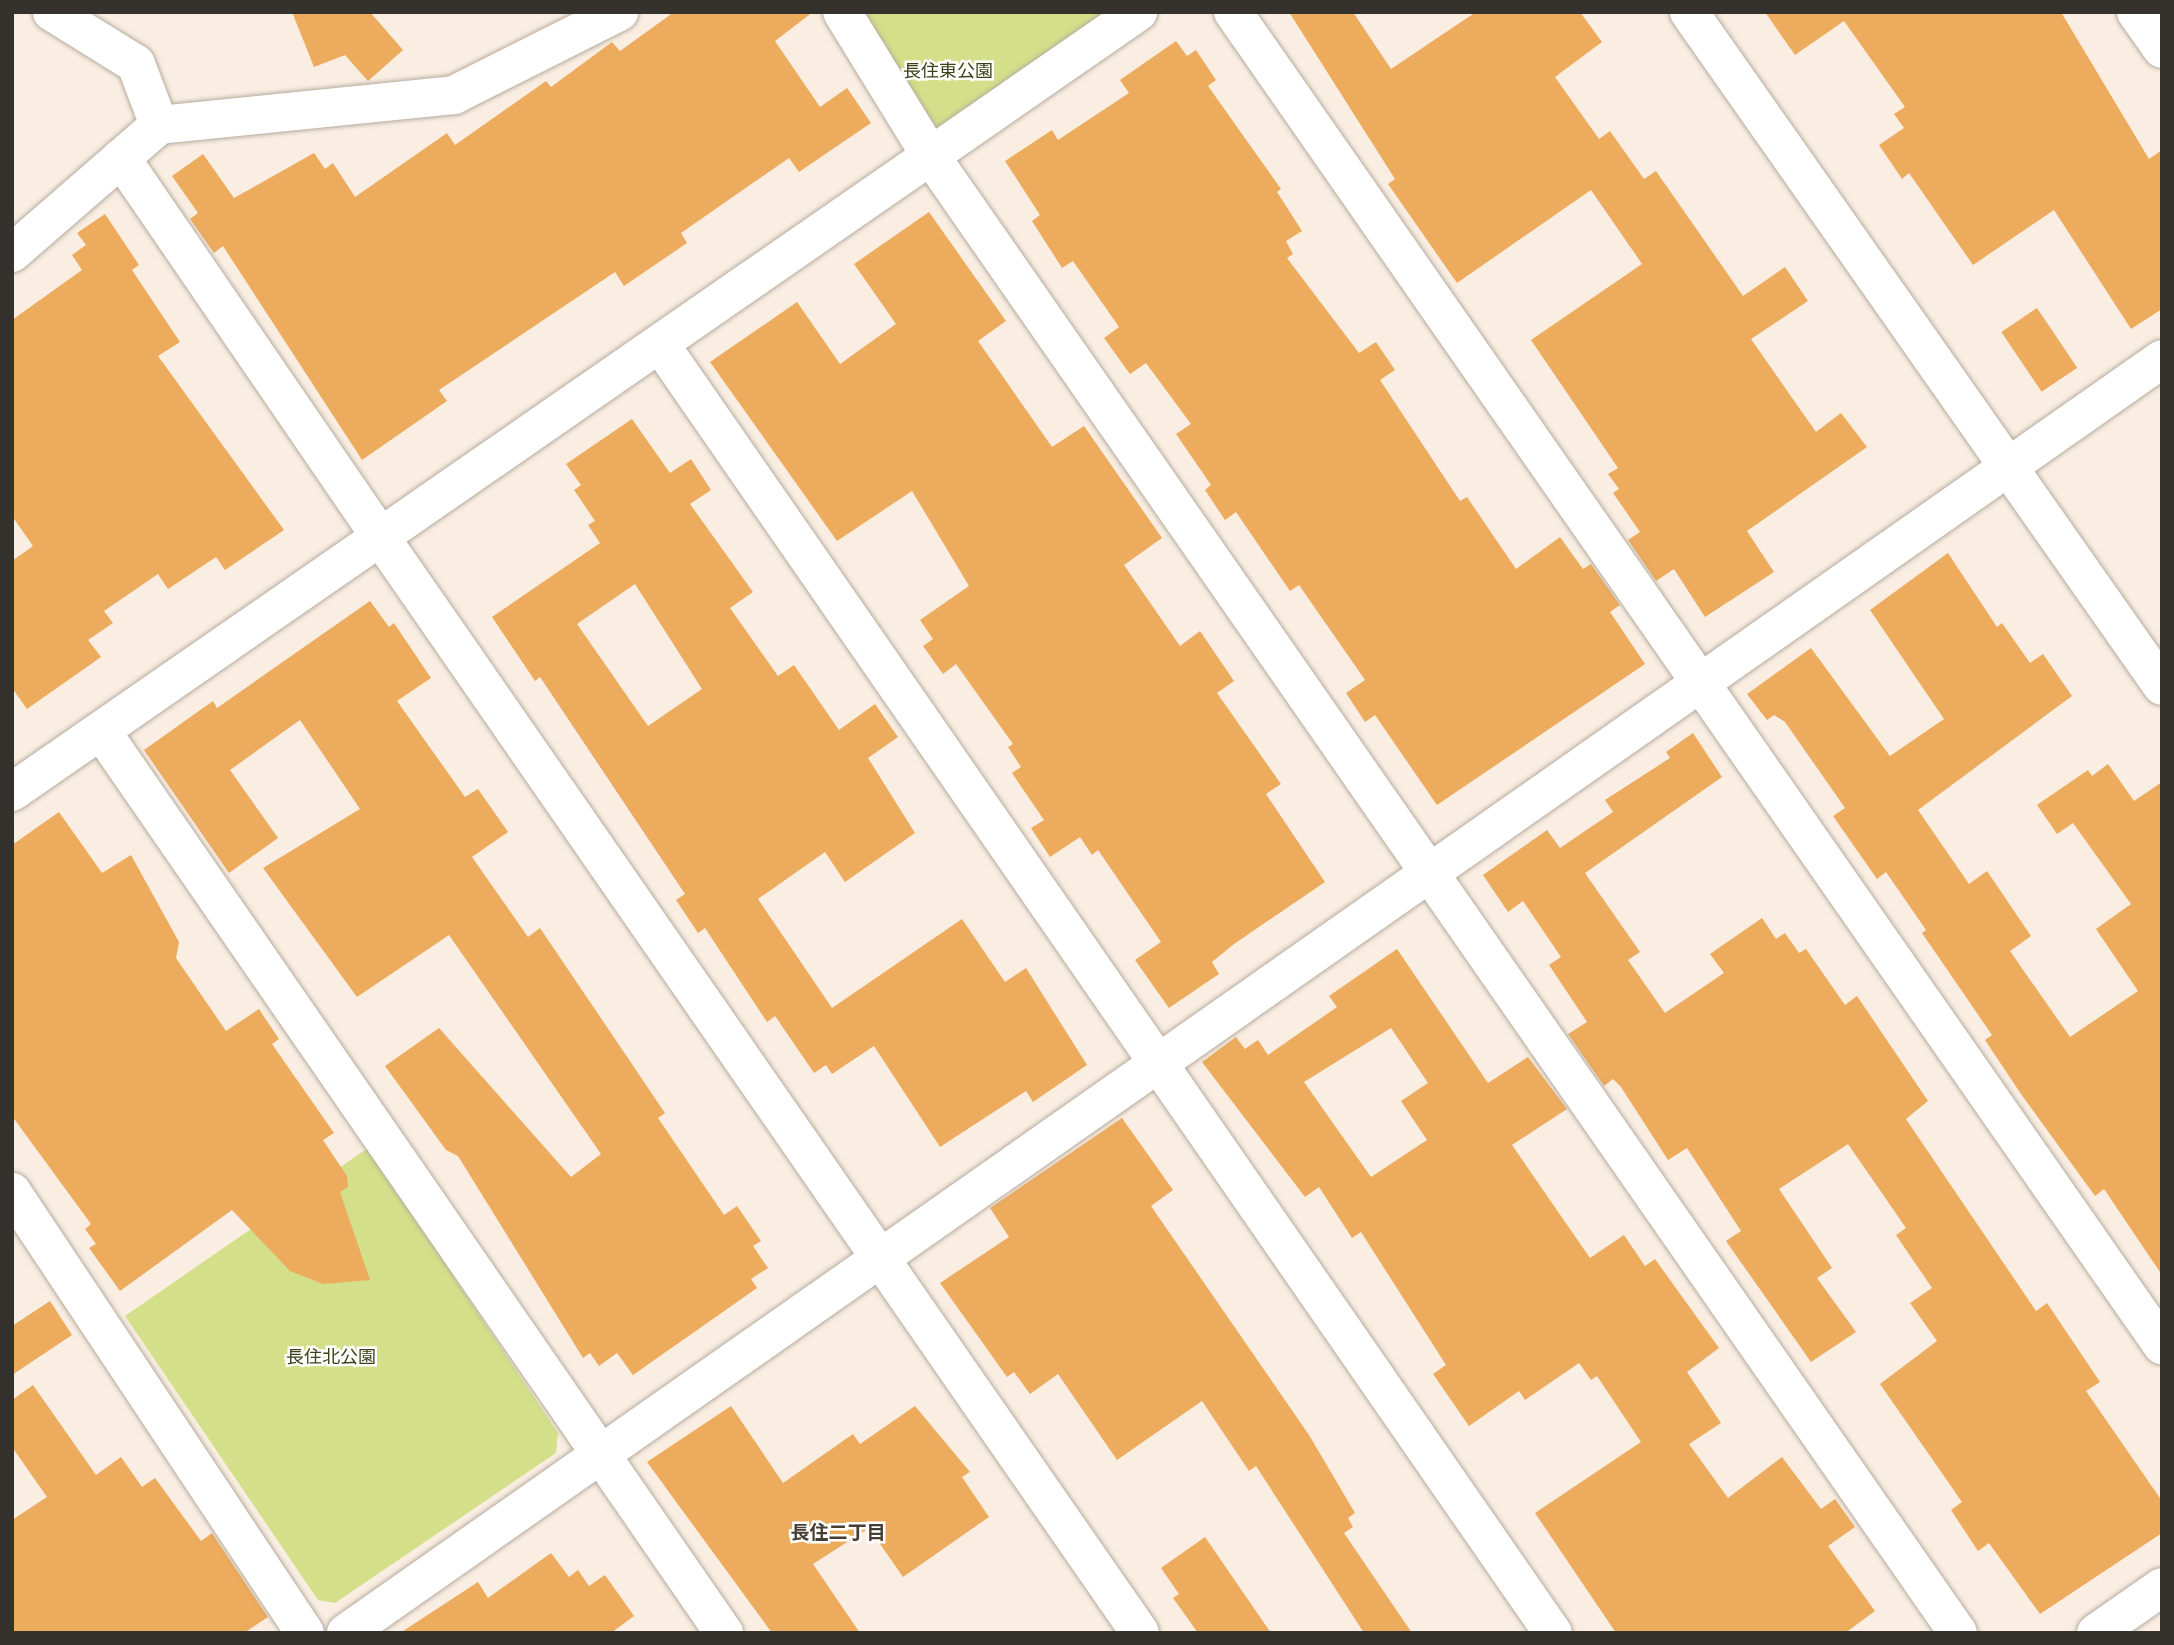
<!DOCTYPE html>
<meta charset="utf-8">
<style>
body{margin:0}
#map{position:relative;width:2174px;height:1645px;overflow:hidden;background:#faeee2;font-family:"DejaVu Sans","Noto Sans JP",sans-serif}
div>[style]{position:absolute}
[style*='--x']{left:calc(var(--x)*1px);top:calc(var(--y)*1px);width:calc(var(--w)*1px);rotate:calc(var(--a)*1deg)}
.green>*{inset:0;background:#d3e089}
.building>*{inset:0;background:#ecab5d;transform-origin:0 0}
.path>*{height:4.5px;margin-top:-2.25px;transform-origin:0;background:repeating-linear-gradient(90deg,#968f86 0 3.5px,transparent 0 8.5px)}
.roads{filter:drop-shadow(0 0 2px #b6ab9f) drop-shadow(0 0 2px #b6ab9f)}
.street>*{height:38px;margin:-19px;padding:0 19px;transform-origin:19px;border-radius:19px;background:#fff}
.secondary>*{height:38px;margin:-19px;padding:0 19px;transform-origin:19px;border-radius:19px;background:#fff}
span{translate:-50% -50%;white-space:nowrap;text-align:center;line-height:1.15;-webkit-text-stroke:5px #fff;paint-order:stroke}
.park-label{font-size:18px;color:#3c4119}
.neighbourhood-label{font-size:19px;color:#463d33;font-weight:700}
.frame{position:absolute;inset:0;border:14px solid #35312c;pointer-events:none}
</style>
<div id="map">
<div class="green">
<div style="clip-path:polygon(842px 12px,1138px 12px,930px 155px)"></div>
<div style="clip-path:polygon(368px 1148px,558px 1433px,556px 1453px,335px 1603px,318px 1600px,125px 1316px)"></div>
</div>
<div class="building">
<div style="clip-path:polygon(292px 12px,370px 12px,403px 50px,368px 81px,345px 55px,314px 67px)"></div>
<div style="clip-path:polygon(674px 12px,813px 12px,775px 41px,820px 107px,847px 88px,871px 123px,799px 172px,789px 158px,681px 233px,687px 243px,624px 286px,615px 272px,439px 390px,447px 401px,362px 460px,223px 246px,214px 253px,190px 219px,198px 213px,172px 176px,203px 154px,234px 198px,314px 153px,325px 169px,333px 163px,355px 197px,447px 133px,455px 145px,546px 81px,551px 87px,612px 42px,620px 51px)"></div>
<div style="clip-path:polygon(1289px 12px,1353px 12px,1391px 69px,1476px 12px,1580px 12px,1602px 42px,1555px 77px,1599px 139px,1610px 131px,1644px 179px,1656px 171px,1743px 296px,1785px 267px,1808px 301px,1751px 339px,1816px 432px,1841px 413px,1867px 447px,1747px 531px,1774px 572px,1705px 617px,1674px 569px,1656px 581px,1628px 540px,1640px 532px,1613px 493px,1619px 489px,1608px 474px,1618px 468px,1531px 340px,1642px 264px,1591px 190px,1457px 283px,1388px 184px,1395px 179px)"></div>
<div style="clip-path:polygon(1765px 12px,2061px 12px,2149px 159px,2162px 150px,2162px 309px,2131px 329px,2054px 210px,1973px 265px,1909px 173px,1902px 179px,1879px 145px,1904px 128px,1894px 114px,1905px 107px,1844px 21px,1795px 55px)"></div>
<div style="clip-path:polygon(1176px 41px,1187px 56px,1196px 50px,1216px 80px,1208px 86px,1281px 189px,1277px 192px,1302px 231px,1286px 241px,1293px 254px,1287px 258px,1359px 353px,1376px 342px,1395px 370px,1380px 380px,1460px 501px,1467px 497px,1516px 569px,1560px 537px,1583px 569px,1591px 564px,1620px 605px,1610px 612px,1645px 664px,1437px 805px,1375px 715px,1365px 722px,1346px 693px,1365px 680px,1299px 585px,1290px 591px,1236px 512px,1225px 520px,1205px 490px,1211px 485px,1176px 434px,1191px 424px,1146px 363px,1130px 374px,1104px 338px,1119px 327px,1073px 261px,1062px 268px,1032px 221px,1040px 215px,1005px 161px,1052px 130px,1058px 140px,1129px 93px,1120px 80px)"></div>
<div style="clip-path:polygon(929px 212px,1006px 321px,978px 341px,1052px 447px,1084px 426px,1162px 538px,1124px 565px,1180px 646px,1200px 631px,1234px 681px,1217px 693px,1281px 784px,1266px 794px,1325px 882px,1234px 944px,1212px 962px,1219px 974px,1169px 1008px,1135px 960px,1161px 942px,1098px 850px,1092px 855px,1080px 837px,1050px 857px,1031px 828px,1044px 820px,1012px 773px,1021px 767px,1008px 747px,1013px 744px,956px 664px,943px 674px,923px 646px,933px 639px,920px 620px,969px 586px,912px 491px,837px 541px,710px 362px,797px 302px,840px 364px,896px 324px,854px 264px)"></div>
<div style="clip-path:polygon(105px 214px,139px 265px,132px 270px,180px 342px,158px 356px,284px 530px,225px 570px,216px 557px,168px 589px,158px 574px,104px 611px,113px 623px,88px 640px,101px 657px,27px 709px,12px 688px,12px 561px,33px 546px,12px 516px,12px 320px,82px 270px,72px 255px,86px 245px,77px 233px)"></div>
<div style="left:2037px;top:308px;width:72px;height:43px;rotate:56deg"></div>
<div style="clip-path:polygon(evenodd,632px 419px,670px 473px,691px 459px,711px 490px,690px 504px,753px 592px,730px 608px,778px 676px,794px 665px,839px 730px,875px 704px,898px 737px,868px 758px,915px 833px,845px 882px,825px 852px,758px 899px,832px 1008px,962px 919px,1005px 982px,1026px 968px,1087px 1065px,1033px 1102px,1026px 1091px,940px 1147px,874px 1046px,832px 1074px,826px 1065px,814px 1073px,775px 1016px,767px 1022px,705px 928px,698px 933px,676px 900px,685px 894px,540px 677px,535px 681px,492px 617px,600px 543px,588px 525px,595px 521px,574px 490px,581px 485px,566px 464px,632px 419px,635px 584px,702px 689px,648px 726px,577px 624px,635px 584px)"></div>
<div style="clip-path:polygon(1948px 553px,1997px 627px,2002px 623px,2030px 663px,2043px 654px,2072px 696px,1918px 810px,1969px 884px,1987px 871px,2031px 936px,2010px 951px,2070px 1037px,2138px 991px,2096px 929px,2131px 904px,2073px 823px,2057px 834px,2037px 805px,2088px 770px,2092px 776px,2108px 764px,2134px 801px,2162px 782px,2162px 1275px,2104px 1189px,2095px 1196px,2021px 1094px,1985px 1040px,1992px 1035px,1922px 933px,1926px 930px,1886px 872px,1877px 879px,1833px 816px,1845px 808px,1785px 722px,1774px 715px,1767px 720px,1747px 694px,1811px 648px,1890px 756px,1944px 719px,1870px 610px)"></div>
<div style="clip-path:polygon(370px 601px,389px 627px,394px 623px,431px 678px,397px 701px,465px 797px,478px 789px,508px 832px,472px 857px,528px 937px,540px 928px,665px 1113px,658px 1118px,724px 1215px,737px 1206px,761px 1241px,753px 1246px,768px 1268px,751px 1279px,757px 1288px,633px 1375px,617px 1353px,599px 1366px,590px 1353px,583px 1358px,458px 1156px,446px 1150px,385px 1066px,439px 1028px,571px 1177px,601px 1154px,449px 935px,357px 997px,263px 868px,360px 809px,300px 720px,230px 770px,278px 838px,229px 873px,144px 750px,213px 701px,217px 708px)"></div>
<div style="clip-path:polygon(1693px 733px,1722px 777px,1585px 873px,1640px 952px,1628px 960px,1665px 1013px,1724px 973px,1710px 954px,1762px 918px,1776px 939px,1785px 933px,1799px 953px,1806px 949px,1845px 1005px,1857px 996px,1928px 1101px,1906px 1119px,2036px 1311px,2047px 1303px,2100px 1382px,2086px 1391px,2162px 1501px,2162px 1533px,2040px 1614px,1989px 1543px,1978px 1551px,1951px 1510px,1962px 1502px,1880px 1384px,1937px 1341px,1910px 1303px,1932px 1288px,1896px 1235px,1906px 1228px,1848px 1144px,1779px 1189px,1832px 1268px,1817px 1278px,1856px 1332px,1811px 1362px,1726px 1241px,1741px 1231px,1687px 1148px,1668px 1160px,1621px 1087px,1613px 1079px,1604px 1086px,1568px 1034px,1587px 1022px,1549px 965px,1561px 957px,1523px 901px,1508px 912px,1483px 875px,1547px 830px,1560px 848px,1613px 812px,1605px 800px,1670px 758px,1666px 752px)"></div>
<div style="clip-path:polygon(59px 812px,102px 873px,131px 855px,179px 942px,176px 958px,226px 1031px,259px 1009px,279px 1039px,272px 1044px,334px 1133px,323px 1140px,347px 1176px,348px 1187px,340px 1192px,370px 1280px,323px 1284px,290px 1271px,232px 1210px,120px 1291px,89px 1248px,96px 1244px,85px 1229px,91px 1224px,12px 1116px,12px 845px)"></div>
<div style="clip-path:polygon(evenodd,1397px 949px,1488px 1083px,1528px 1057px,1567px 1109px,1512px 1145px,1590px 1258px,1624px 1235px,1645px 1266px,1655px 1259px,1719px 1348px,1687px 1372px,1721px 1423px,1689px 1444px,1728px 1498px,1782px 1457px,1821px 1509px,1835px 1499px,1855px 1527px,1828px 1546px,1875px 1611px,1845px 1633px,1616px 1633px,1535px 1513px,1641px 1442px,1597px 1376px,1591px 1380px,1579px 1363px,1525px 1400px,1519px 1391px,1469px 1426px,1433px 1374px,1446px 1365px,1361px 1232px,1352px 1238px,1319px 1187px,1305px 1197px,1202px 1062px,1236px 1037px,1245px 1049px,1258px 1040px,1268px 1055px,1337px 1007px,1329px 996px,1397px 949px,1391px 1028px,1428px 1083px,1401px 1101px,1427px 1140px,1371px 1177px,1304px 1082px,1391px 1028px)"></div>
<div style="clip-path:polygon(1122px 1118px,1173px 1190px,1151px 1206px,1309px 1435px,1355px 1513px,1348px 1518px,1353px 1527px,1344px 1533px,1412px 1633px,1364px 1633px,1256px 1466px,1249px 1471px,1202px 1401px,1117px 1460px,1058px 1374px,1030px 1394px,1014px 1372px,1007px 1377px,940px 1283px,1009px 1237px,990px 1208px)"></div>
<div style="clip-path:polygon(50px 1301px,72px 1335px,12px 1375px,12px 1326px)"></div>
<div style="clip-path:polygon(33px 1385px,96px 1475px,121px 1457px,142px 1487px,155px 1478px,201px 1541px,212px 1533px,268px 1617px,244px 1633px,12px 1633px,12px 1520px,47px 1497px,12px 1447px,12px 1400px)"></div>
<div style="clip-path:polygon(731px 1406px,783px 1483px,853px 1434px,860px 1444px,915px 1406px,970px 1472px,962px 1477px,989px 1517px,903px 1577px,869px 1528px,813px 1564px,860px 1633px,772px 1633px,647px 1462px)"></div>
<div style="clip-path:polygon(1205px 1537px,1271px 1633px,1198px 1633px,1173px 1598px,1179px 1594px,1161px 1568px)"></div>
<div style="clip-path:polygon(551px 1553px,569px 1577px,578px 1570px,589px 1586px,605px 1575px,634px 1616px,611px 1633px,400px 1633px,478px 1582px,488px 1598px)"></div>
</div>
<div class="path">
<div style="--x:934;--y:66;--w:14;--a:86"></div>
</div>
<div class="roads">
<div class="street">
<div style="--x:842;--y:12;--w:168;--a:58.4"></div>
<div style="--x:930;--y:155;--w:1800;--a:55.18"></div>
<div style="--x:1233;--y:12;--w:1625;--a:55.13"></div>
<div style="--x:2136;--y:12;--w:45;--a:54.9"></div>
<div style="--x:159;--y:125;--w:297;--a:-5.8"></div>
<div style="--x:454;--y:95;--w:185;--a:-26.7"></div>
<div style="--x:121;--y:158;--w:460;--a:55.6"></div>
<div style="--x:12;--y:253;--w:195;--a:-41"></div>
<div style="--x:159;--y:125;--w:65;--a:-110.7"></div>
<div style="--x:136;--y:64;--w:99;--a:-148.2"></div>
<div style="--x:660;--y:344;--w:1568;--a:55.29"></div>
<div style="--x:102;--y:732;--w:1095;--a:55.38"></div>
<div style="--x:12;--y:1192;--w:529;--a:56.4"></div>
<div style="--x:2096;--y:1633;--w:80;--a:-34.9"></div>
</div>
<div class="secondary">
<div style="--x:1689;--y:12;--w:823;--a:54.94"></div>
<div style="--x:381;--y:538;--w:1332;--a:55.27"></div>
<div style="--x:12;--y:792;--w:1370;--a:-34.71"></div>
<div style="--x:346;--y:1633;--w:2218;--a:-35.05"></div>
</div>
</div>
<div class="park-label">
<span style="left:948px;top:71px">長住東公園</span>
<span style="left:331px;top:1357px">長住北公園</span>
</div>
<div class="neighbourhood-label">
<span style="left:838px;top:1533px">長住二丁目</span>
</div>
<div class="frame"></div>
</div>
